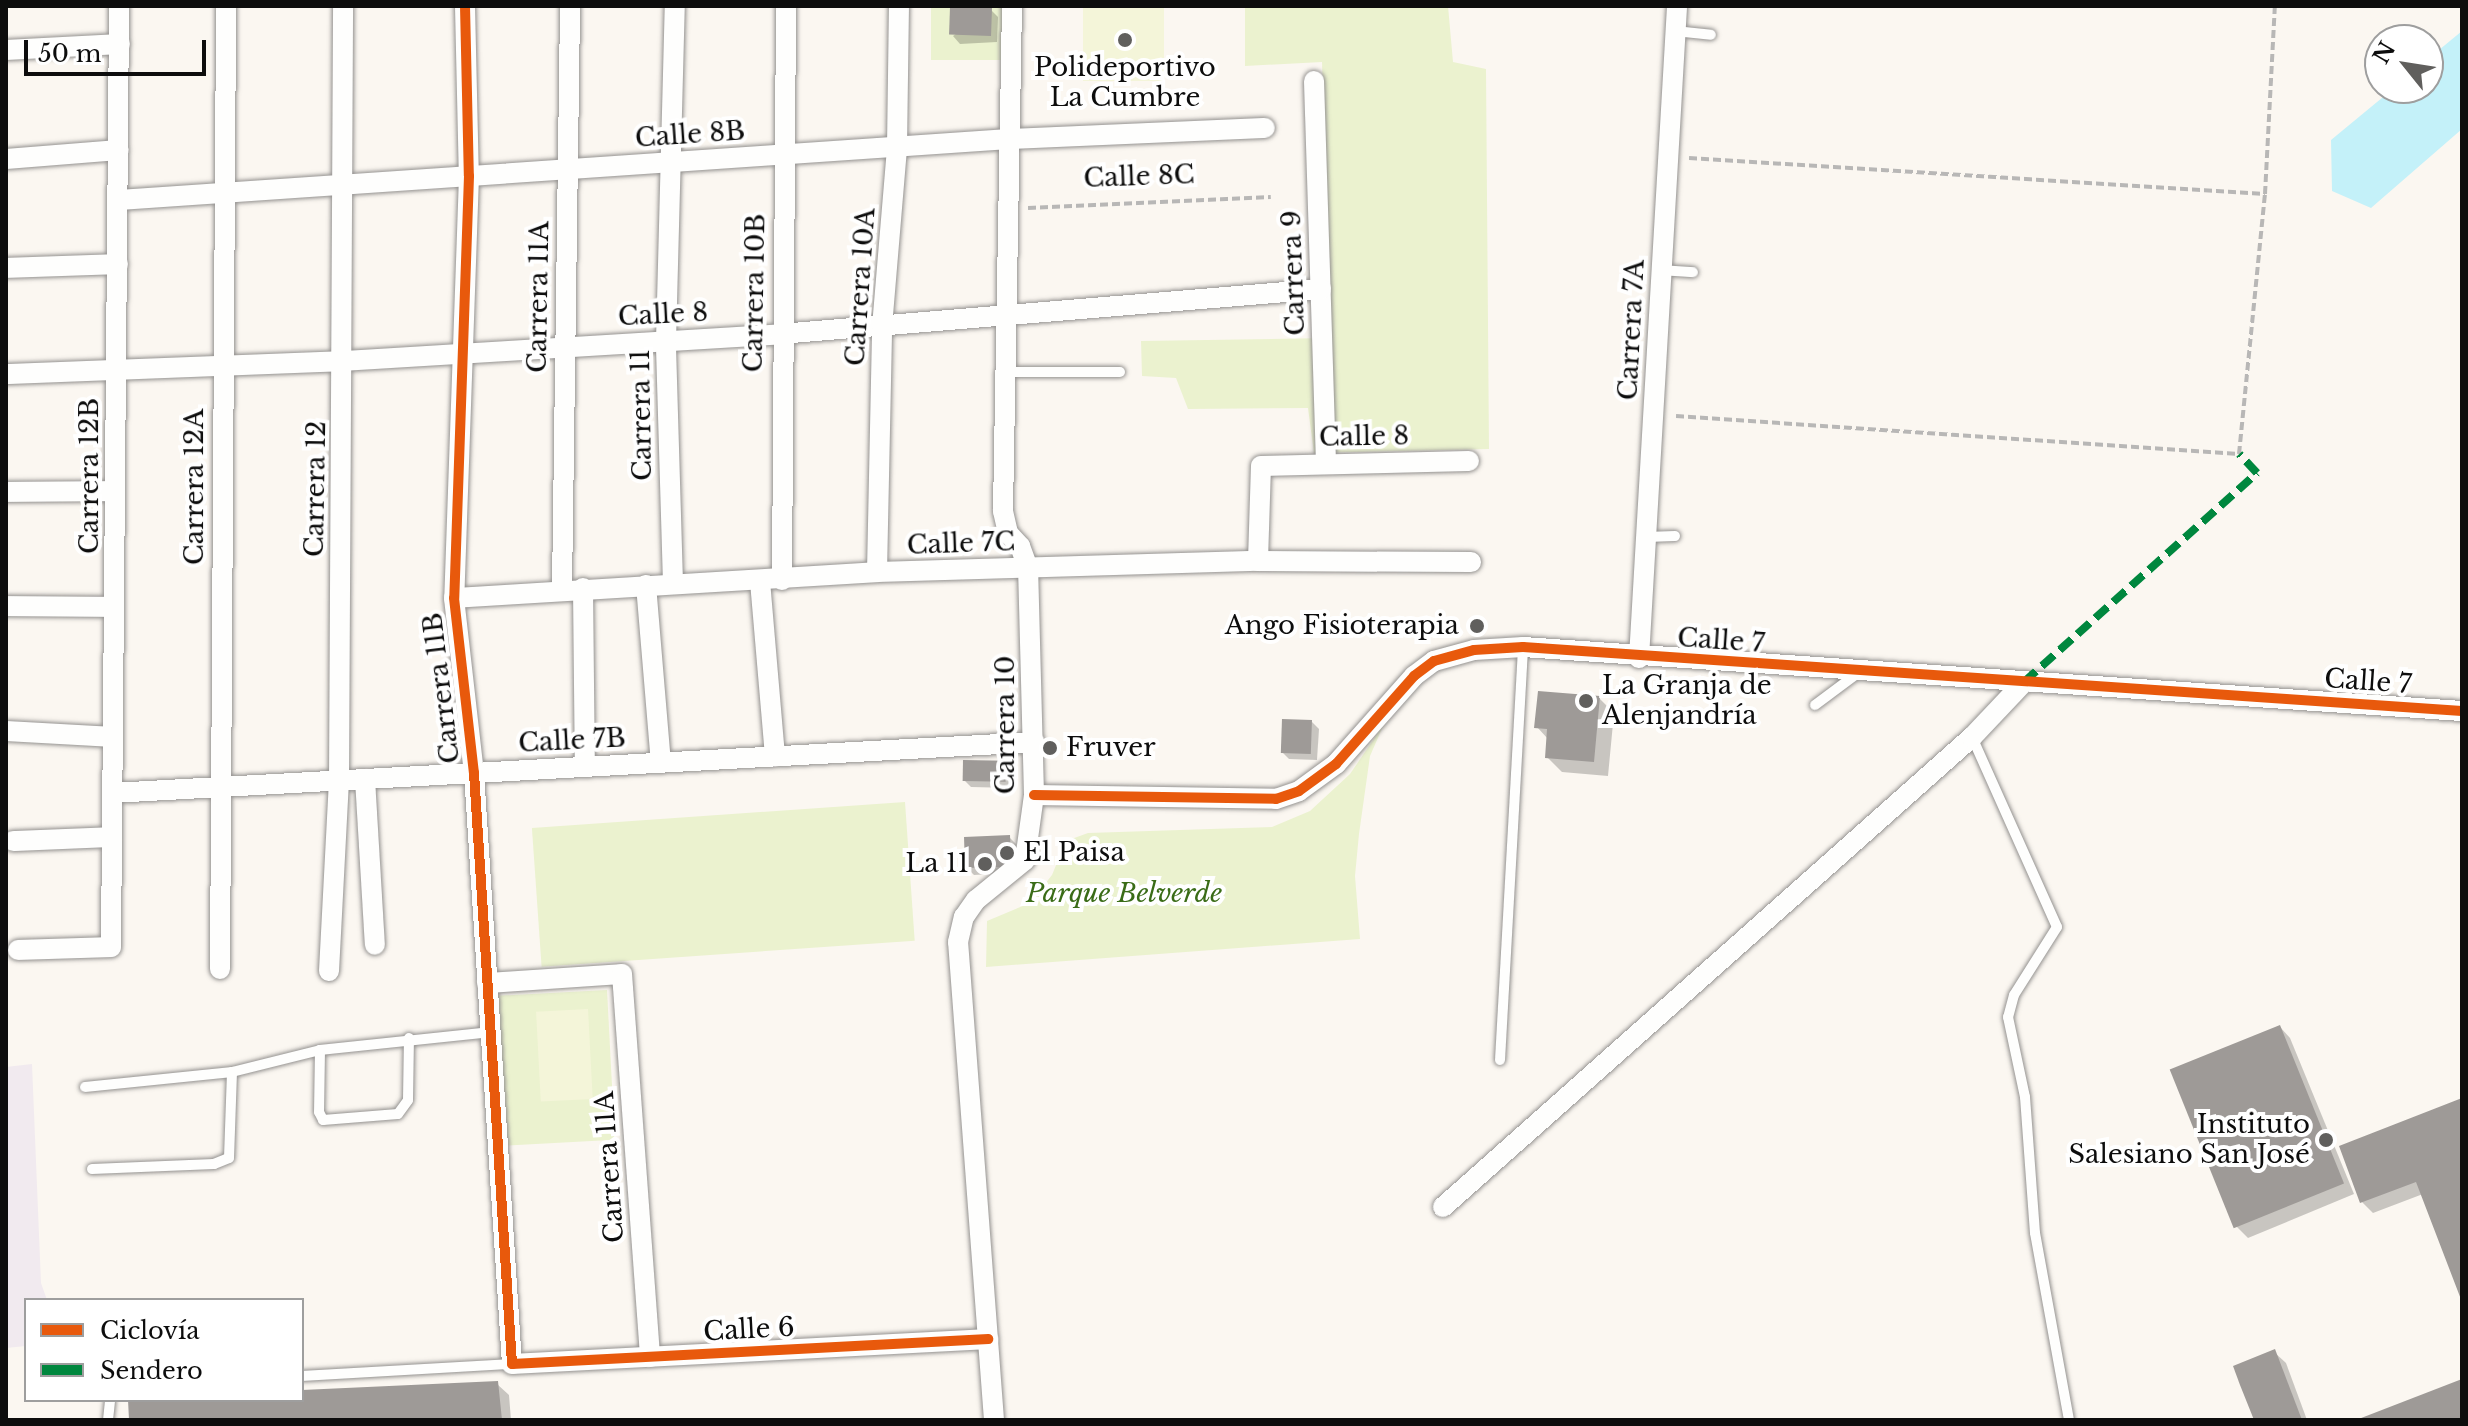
<!DOCTYPE html>
<meta charset="utf-8">
<style>
body{margin:0}
#map{position:relative;width:2468px;height:1426px;overflow:hidden;background:#fbf7f1;font-family:"Libre Baskerville",serif}
div>[style]{position:absolute}
[style*='--x']{left:calc(var(--x)*1px);top:calc(var(--y)*1px);width:calc(var(--w)*1px);rotate:calc(var(--a)*1deg)}
.industrial>*{inset:0;background:#f1eaef}
.green>*{inset:0;background:#ebf2cf;transform-origin:0 0}
.pitch>*{inset:0;background:#f4f5d9;transform-origin:0 0}
.water>*{inset:0;background:#c4f1f9}
.shadow>*{inset:0;background:#0003}
.building>*{inset:0;background:#9e9a97;transform-origin:0 0}
.path>*{height:4px;margin-top:-2px;transform-origin:0;background:repeating-linear-gradient(90deg,#b8b7b6 0 8px,transparent 0 12px)}
.roads{filter:drop-shadow(0 0 2px #949290) drop-shadow(0 0 2px #949290)}
.service>*{height:10px;margin:-5px;padding:0 5px;transform-origin:5px;border-radius:5px;background:#fefefd}
.minor>*{height:20px;margin:-10px;padding:0 10px;transform-origin:10px;border-radius:10px;background:#fefefd}
.quiet>*{height:8px;margin-top:-4px;transform-origin:0;background:repeating-linear-gradient(90deg,#00873e 0 16px,transparent 0 24px)}
.cycleway>*{height:10px;margin:-5px;padding:0 5px;transform-origin:5px;border-radius:5px;background:#e8590c}
.dots>*{width:22px;height:22px;translate:-50% -50%;box-sizing:border-box;border:4px solid #fff;border-radius:50%}
span{translate:-50% -50%;white-space:nowrap;text-align:center;line-height:1.15;-webkit-text-stroke:8px #fff;paint-order:stroke}
.poi-label{font-size:26px;color:#0d0d0d}
.right{translate:-100% -50%;text-align:right}
.left{translate:0 -50%;text-align:left}
.street-label{font-size:26px;color:#0d0d0d}
.park-label{font-size:26px;color:#3a6c17;font-style:italic}
.frame{position:absolute;inset:0;border:8px solid #0d0d0d;pointer-events:none}
.legend{position:absolute;left:24px;top:1298px;width:280px;height:104px;box-sizing:border-box;background:#fff;border:2px solid #9e9e9e;margin:0;padding:10px 14px;list-style:none;font-size:24px;color:#0d0d0d}
.legend li{display:flex;align-items:center;gap:16px;height:40px}
.legend b{width:40px;border:2px solid #9e9e9e}
.north{position:absolute;left:2364px;top:24px;width:80px;height:80px;box-sizing:border-box;background:#fff;border:2px solid #9e9e9e;border-radius:50%;rotate:300deg;font-size:22px;font-weight:700;line-height:32px;text-align:center;color:#0d0d0d}
.north::after{content:'';display:block;margin:auto;width:28px;height:36px;background:#605f5d;clip-path:polygon(50% 0,100% 100%,50% 72%,0 100%)}
.scale{position:absolute;left:24px;top:40px;width:182px;height:36px;box-sizing:border-box;border:4px solid #0d0d0d;border-top:0;padding-left:10px;font-size:24px;line-height:28px;white-space:nowrap;color:#0d0d0d;-webkit-text-stroke:6px #fff;paint-order:stroke}
</style>
<div id="map">
<div class="industrial">
<div style="clip-path:polygon(32px 1064px,41px 1283px,47px 1300px,26px 1300px,26px 1346px,6px 1348px,6px 1067px)"></div>
</div>
<div class="green">
<div style="left:931px;top:6px;width:81px;height:54px"></div>
<div style="clip-path:polygon(1245px 6px,1448px 6px,1453px 62px,1486px 69px,1489px 449px,1314px 453px,1308px 408px,1188px 409px,1176px 378px,1142px 376px,1141px 341px,1330px 338px,1322px 62px,1245px 66px)"></div>
<div style="clip-path:polygon(1384px 724px,1370px 756px,1359px 834px,1355px 876px,1360px 939px,986px 967px,987px 921px,1030px 903px,1052px 875px,1066px 841px,1088px 833px,1272px 827px,1310px 811px,1350px 774px)"></div>
<div style="left:905px;top:802px;width:139px;height:374px;rotate:86deg"></div>
<div style="left:607px;top:990px;width:150px;height:110px;rotate:87deg"></div>
</div>
<div class="pitch">
<div style="left:1083px;top:6px;width:81px;height:75px"></div>
<div style="left:588px;top:1009px;width:90px;height:52px;rotate:87deg"></div>
</div>
<div class="water">
<div style="clip-path:polygon(2462px 31px,2462px 129px,2371px 208px,2332px 191px,2331px 140px,2394px 88px,2428px 88px,2428px 59px)"></div>
</div>
<div class="shadow">
<div style="clip-path:polygon(991px 10px,998px 17px,997px 42px,960px 44px,953px 36px)"></div>
<div style="clip-path:polygon(1599px 698px,1614px 713px,1608px 776px,1562px 772px,1547px 757px,1548px 739px,1537px 727px)"></div>
<div style="clip-path:polygon(1312px 722px,1319px 729px,1317px 760px,1289px 759px,1282px 752px)"></div>
<div style="clip-path:polygon(1005px 763px,1012px 770px,1012px 788px,971px 787px,964px 780px)"></div>
<div style="clip-path:polygon(1009px 837px,1016px 844px,1017px 865px,1009px 873px,974px 875px,967px 868px)"></div>
<div style="clip-path:polygon(2280px 1027px,2290px 1038px,2354px 1194px,2248px 1238px,2237px 1227px)"></div>
<div style="clip-path:polygon(2462px 1100px,2462px 1297px,2423px 1194px,2373px 1213px,2362px 1202px,2341px 1147px)"></div>
<div style="clip-path:polygon(2274px 1352px,2286px 1363px,2307px 1420px,2256px 1420px)"></div>
<div style="clip-path:polygon(497px 1384px,509px 1395px,511px 1420px,131px 1420px,130px 1400px,302px 1400px,302px 1392px)"></div>
</div>
<div class="building">
<div style="left:992px;top:8px;width:28px;height:42px;rotate:92deg"></div>
<div style="clip-path:polygon(1538px 691px,1600px 696px,1594px 762px,1545px 758px,1547px 729px,1534px 728px)"></div>
<div style="left:1282px;top:719px;width:30px;height:34px;rotate:2deg"></div>
<div style="left:963px;top:760px;width:43px;height:21px;rotate:1deg"></div>
<div style="clip-path:polygon(1010px 835px,1011px 858px,1001px 867px,965px 868px,964px 837px)"></div>
<div style="left:2280px;top:1025px;width:171px;height:119px;rotate:68deg"></div>
<div style="clip-path:polygon(2462px 1098px,2461px 1147px,2462px 1302px,2416px 1182px,2360px 1203px,2339px 1146px)"></div>
<div style="clip-path:polygon(2275px 1349px,2302px 1420px,2254px 1420px,2240px 1385px,2233px 1366px)"></div>
<div style="clip-path:polygon(2462px 1379px,2462px 1420px,2356px 1420px)"></div>
<div style="clip-path:polygon(498px 1381px,502px 1420px,129px 1420px,128px 1400px,302px 1400px,302px 1390px)"></div>
</div>
<div class="path">
<div style="--x:1689;--y:158;--w:577;--a:3.58"></div>
<div style="--x:1028;--y:208;--w:243;--a:-2.6"></div>
<div style="--x:1676;--y:416;--w:564;--a:3.86"></div>
<div style="--x:2239;--y:454;--w:261;--a:-84.3"></div>
<div style="--x:2265;--y:194;--w:188;--a:-87"></div>
</div>
<div class="roads">
<div class="service">
<div style="--x:1675;--y:31;--w:36;--a:6"></div>
<div style="--x:1661;--y:270;--w:32;--a:4"></div>
<div style="--x:1004;--y:372;--w:116;--a:0"></div>
<div style="--x:1646;--y:537;--w:29;--a:-2"></div>
<div style="--x:1815;--y:705;--w:54;--a:-36.7"></div>
<div style="--x:1972;--y:737;--w:208;--a:65.9"></div>
<div style="--x:2057;--y:927;--w:80;--a:122.3"></div>
<div style="--x:2014;--y:995;--w:23;--a:105"></div>
<div style="--x:2008;--y:1017;--w:82;--a:78"></div>
<div style="--x:2025;--y:1097;--w:136;--a:85.8"></div>
<div style="--x:2035;--y:1233;--w:190;--a:79.7"></div>
<div style="--x:320;--y:1050;--w:62;--a:90.9"></div>
<div style="--x:319;--y:1112;--w:9;--a:63"></div>
<div style="--x:323;--y:1120;--w:75;--a:-4.6"></div>
<div style="--x:398;--y:1114;--w:17;--a:-54"></div>
<div style="--x:408;--y:1100;--w:62;--a:-89.1"></div>
<div style="--x:1500;--y:1060;--w:414;--a:-86.8"></div>
<div style="--x:85;--y:1087;--w:148;--a:-5.8"></div>
<div style="--x:92;--y:1169;--w:122;--a:-2.3"></div>
<div style="--x:214;--y:1164;--w:16;--a:-22"></div>
<div style="--x:229;--y:1158;--w:86;--a:-88"></div>
<div style="--x:232;--y:1072;--w:91;--a:-14"></div>
<div style="--x:320;--y:1050;--w:172;--a:-6"></div>
<div style="--x:302;--y:1376;--w:210;--a:-3.3"></div>
<div style="--x:108;--y:1420;--w:20;--a:-84"></div>
</div>
<div class="minor">
<div style="--x:465;--y:6;--w:170;--a:88.7"></div>
<div style="--x:469;--y:176;--w:422;--a:92"></div>
<div style="--x:454;--y:598;--w:176;--a:83.5"></div>
<div style="--x:474;--y:773;--w:592;--a:86.32"></div>
<div style="--x:512;--y:1364;--w:477;--a:-3"></div>
<div style="--x:6;--y:50;--w:114;--a:-3"></div>
<div style="--x:1314;--y:81;--w:383;--a:88.2"></div>
<div style="--x:6;--y:159;--w:113;--a:-4.6"></div>
<div style="--x:119;--y:200;--w:892;--a:-3.92"></div>
<div style="--x:1009;--y:139;--w:256;--a:-2.5"></div>
<div style="--x:6;--y:268;--w:112;--a:-2"></div>
<div style="--x:6;--y:374;--w:337;--a:-2.2"></div>
<div style="--x:343;--y:361;--w:438;--a:-3.5"></div>
<div style="--x:780;--y:334;--w:543;--a:-4.75"></div>
<div style="--x:6;--y:492;--w:109;--a:-0.5"></div>
<div style="--x:1258;--y:561;--w:95;--a:-88.2"></div>
<div style="--x:1261;--y:466;--w:208;--a:-1.4"></div>
<div style="--x:877;--y:572;--w:245;--a:-88.8"></div>
<div style="--x:882;--y:327;--w:181;--a:-85.2"></div>
<div style="--x:897;--y:147;--w:141;--a:-89.2"></div>
<div style="--x:782;--y:580;--w:574;--a:-89.6"></div>
<div style="--x:760;--y:581;--w:176;--a:85.1"></div>
<div style="--x:673;--y:583;--w:242;--a:-91.7"></div>
<div style="--x:666;--y:341;--w:335;--a:-88.5"></div>
<div style="--x:646;--y:585;--w:178;--a:85.2"></div>
<div style="--x:583;--y:588;--w:179;--a:89.4"></div>
<div style="--x:562;--y:589;--w:583;--a:-89.21"></div>
<div style="--x:454;--y:598;--w:424;--a:-3.5"></div>
<div style="--x:877;--y:572;--w:381;--a:-1.7"></div>
<div style="--x:1258;--y:561;--w:213;--a:0.3"></div>
<div style="--x:6;--y:606;--w:108;--a:0.5"></div>
<div style="--x:1639;--y:658;--w:653;--a:-86.66"></div>
<div style="--x:7;--y:731;--w:106;--a:3.2"></div>
<div style="--x:365;--y:779;--w:166;--a:86.6"></div>
<div style="--x:112;--y:793;--w:924;--a:-3.16"></div>
<div style="--x:1034;--y:795;--w:242;--a:0.9"></div>
<div style="--x:1276;--y:799;--w:24;--a:-19"></div>
<div style="--x:1299;--y:791;--w:46;--a:-36.1"></div>
<div style="--x:1336;--y:764;--w:118;--a:-48.4"></div>
<div style="--x:1414;--y:676;--w:25;--a:-37"></div>
<div style="--x:1434;--y:661;--w:41;--a:-15.4"></div>
<div style="--x:1474;--y:650;--w:49;--a:-3.5"></div>
<div style="--x:1523;--y:647;--w:941;--a:3.9"></div>
<div style="--x:13;--y:841;--w:99;--a:-2.3"></div>
<div style="--x:18;--y:950;--w:93;--a:-1.8"></div>
<div style="--x:111;--y:947;--w:941;--a:-89.51"></div>
<div style="--x:220;--y:969;--w:963;--a:-89.64"></div>
<div style="--x:329;--y:971;--w:189;--a:-87"></div>
<div style="--x:339;--y:782;--w:776;--a:-89.7"></div>
<div style="--x:487;--y:983;--w:135;--a:-3.8"></div>
<div style="--x:622;--y:974;--w:384;--a:85.8"></div>
<div style="--x:1443;--y:1207;--w:708;--a:-41.62"></div>
<div style="--x:1972;--y:737;--w:76;--a:-46.6"></div>
<div style="--x:994;--y:1420;--w:479;--a:-94.3"></div>
<div style="--x:958;--y:942;--w:26;--a:-77"></div>
<div style="--x:964;--y:917;--w:21;--a:-55"></div>
<div style="--x:976;--y:900;--w:63;--a:-39.2"></div>
<div style="--x:1025;--y:860;--w:66;--a:-82.1"></div>
<div style="--x:1034;--y:795;--w:227;--a:-91.5"></div>
<div style="--x:1028;--y:568;--w:23;--a:-110"></div>
<div style="--x:1020;--y:546;--w:18;--a:-133"></div>
<div style="--x:1008;--y:533;--w:23;--a:-103"></div>
<div style="--x:1003;--y:511;--w:505;--a:-88.98"></div>
</div>
</div>
<div class="quiet">
<div style="--x:2024;--y:682;--w:313;--a:-41.9"></div>
<div style="--x:2257;--y:473;--w:26;--a:-133"></div>
</div>
<div class="cycleway">
<div style="--x:465;--y:6;--w:170;--a:88.7"></div>
<div style="--x:469;--y:176;--w:422;--a:92"></div>
<div style="--x:454;--y:598;--w:176;--a:83.5"></div>
<div style="--x:474;--y:773;--w:592;--a:86.32"></div>
<div style="--x:512;--y:1364;--w:477;--a:-3"></div>
<div style="--x:1034;--y:795;--w:242;--a:0.9"></div>
<div style="--x:1276;--y:799;--w:24;--a:-19"></div>
<div style="--x:1299;--y:791;--w:46;--a:-36.1"></div>
<div style="--x:1336;--y:764;--w:118;--a:-48.4"></div>
<div style="--x:1414;--y:676;--w:25;--a:-37"></div>
<div style="--x:1434;--y:661;--w:41;--a:-15.4"></div>
<div style="--x:1474;--y:650;--w:49;--a:-3.5"></div>
<div style="--x:1523;--y:647;--w:941;--a:3.9"></div>
</div>
<div class="dots">
<div style="left:1125px;top:40px;background:#605f5d"></div>
<div style="left:1477px;top:626px;background:#605f5d"></div>
<div style="left:1586px;top:701px;background:#605f5d"></div>
<div style="left:1050px;top:748px;background:#605f5d"></div>
<div style="left:1007px;top:853px;background:#605f5d"></div>
<div style="left:985px;top:864px;background:#605f5d"></div>
<div style="left:2326px;top:1140px;background:#605f5d"></div>
</div>
<div class="poi-label">
<span style="left:1125px;top:83px">Polideportivo<br>La Cumbre</span>
<span class="right" style="left:1459px;top:626px">Ango Fisioterapia</span>
<span class="left" style="left:1602px;top:701px">La Granja de<br>Alenjandría</span>
<span class="left" style="left:1066px;top:748px">Fruver</span>
<span class="left" style="left:1023px;top:853px">El Paisa</span>
<span class="right" style="left:969px;top:864px">La 11</span>
<span class="right" style="left:2310px;top:1140px">Instituto<br>Salesiano San José</span>
</div>
<div class="street-label">
<span style="left:690px;top:135px;rotate:-4deg">Calle 8B</span>
<span style="left:1139px;top:177px;rotate:-2deg">Calle 8C</span>
<span style="left:1294px;top:273px;rotate:-92deg">Carrera 9</span>
<span style="left:861px;top:287px;rotate:-86deg">Carrera 10A</span>
<span style="left:755px;top:293px;rotate:-89deg">Carrera 10B</span>
<span style="left:539px;top:297px;rotate:-89deg">Carrera 11A</span>
<span style="left:663px;top:315px;rotate:-3deg">Calle 8</span>
<span style="left:1632px;top:330px;rotate:-87deg">Carrera 7A</span>
<span style="left:642px;top:415px;rotate:-91deg">Carrera 11</span>
<span style="left:1364px;top:437px;rotate:-1deg">Calle 8</span>
<span style="left:90px;top:476px;rotate:-90deg">Carrera 12B</span>
<span style="left:195px;top:487px;rotate:-90deg">Carrera 12A</span>
<span style="left:316px;top:489px;rotate:-89deg">Carrera 12</span>
<span style="left:961px;top:544px;rotate:-2deg">Calle 7C</span>
<span style="left:1721px;top:641px;rotate:4deg">Calle 7</span>
<span style="left:2368px;top:682px;rotate:4deg">Calle 7</span>
<span style="left:442px;top:688px;rotate:-97deg">Carrera 11B</span>
<span style="left:1006px;top:725px;rotate:-90deg">Carrera 10</span>
<span style="left:572px;top:741px;rotate:-3deg">Calle 7B</span>
<span style="left:610px;top:1167px;rotate:-94deg">Carrera 11A</span>
<span style="left:749px;top:1330px;rotate:-3deg">Calle 6</span>
</div>
<div class="park-label">
<span style="left:1124px;top:894px">Parque Belverde</span>
</div>
<div class="frame"></div>
<ul class="legend">
<li><b style="height:10px;background:#e8590c"></b>Ciclovía</li>
<li><b style="height:10px;background:#00873e"></b>Sendero</li>
</ul>
<div class="north">N</div>
<div class="scale">50 m</div>
</div>
